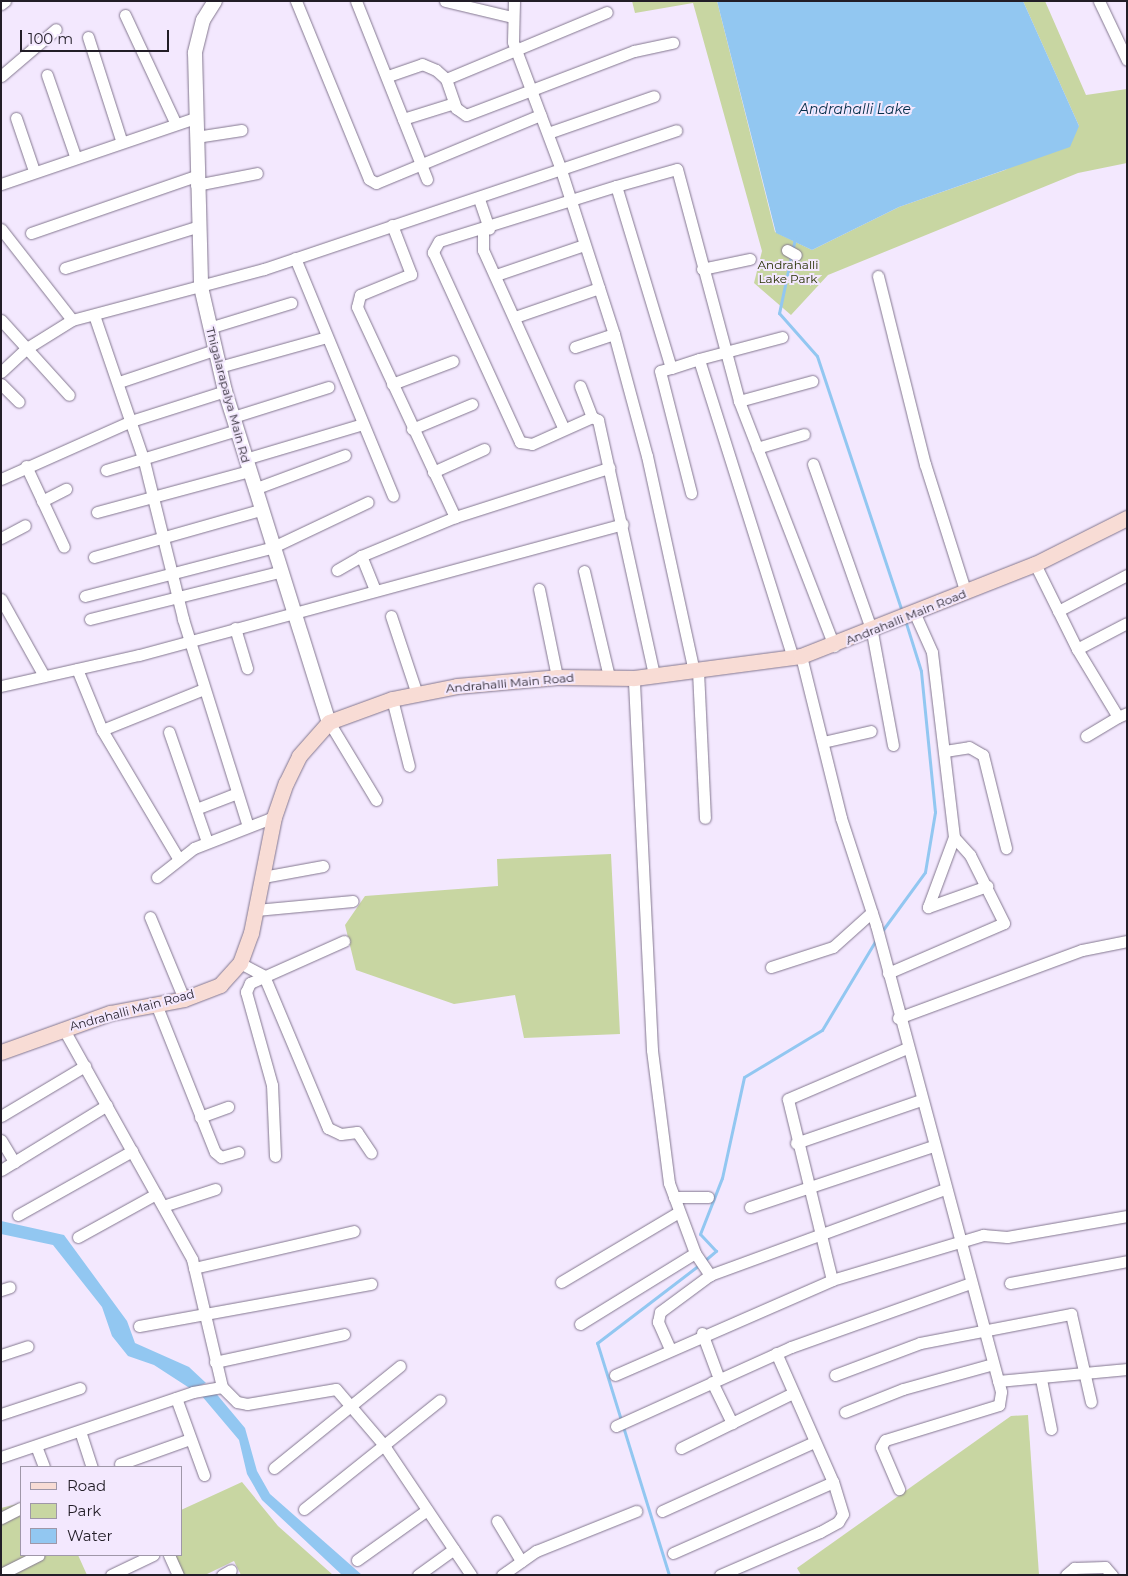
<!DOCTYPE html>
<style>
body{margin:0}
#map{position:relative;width:1128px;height:1576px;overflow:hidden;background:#f3e8fe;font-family:Montserrat,sans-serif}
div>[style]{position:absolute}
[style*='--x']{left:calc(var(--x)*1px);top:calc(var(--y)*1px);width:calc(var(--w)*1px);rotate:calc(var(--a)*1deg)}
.green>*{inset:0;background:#c8d6a2}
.water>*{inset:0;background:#92c7f1}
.stream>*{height:3px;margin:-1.5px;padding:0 1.5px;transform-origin:1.5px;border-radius:1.5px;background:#92c7f1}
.roads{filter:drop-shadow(0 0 1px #83778f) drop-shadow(0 0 1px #83778f)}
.minor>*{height:11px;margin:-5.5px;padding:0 5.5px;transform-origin:5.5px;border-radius:5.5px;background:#fff}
.tertiary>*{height:14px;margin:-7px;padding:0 7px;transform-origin:7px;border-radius:7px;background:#fff}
.secondary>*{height:15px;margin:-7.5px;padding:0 7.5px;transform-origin:7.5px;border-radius:7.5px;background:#f8dcd5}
span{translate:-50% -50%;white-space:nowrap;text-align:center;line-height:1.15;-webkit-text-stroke:4px #f3e8fe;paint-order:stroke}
.park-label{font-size:12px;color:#283103}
.street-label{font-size:12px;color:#221d27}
.water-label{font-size:14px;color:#032d49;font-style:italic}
.frame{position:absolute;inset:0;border:2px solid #221d27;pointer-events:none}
.legend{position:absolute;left:20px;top:1466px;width:162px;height:90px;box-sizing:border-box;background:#f3e8fe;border:1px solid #9f97a8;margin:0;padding:6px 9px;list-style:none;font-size:15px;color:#221d27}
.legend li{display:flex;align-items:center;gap:10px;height:25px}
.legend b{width:25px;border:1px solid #9f97a8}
.scale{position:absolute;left:20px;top:30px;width:149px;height:22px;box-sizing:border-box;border:2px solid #221d27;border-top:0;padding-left:6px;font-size:15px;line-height:18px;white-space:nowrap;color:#221d27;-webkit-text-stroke:4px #f3e8fe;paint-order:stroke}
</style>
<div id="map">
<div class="green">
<div style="clip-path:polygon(632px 1px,717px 1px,775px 232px,812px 250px,899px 207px,1005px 170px,1079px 126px,1023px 1px,1045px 1px,1086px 95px,1127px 89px,1127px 163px,1078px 173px,828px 275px,791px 315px,754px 283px,762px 251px,693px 3px,635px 13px)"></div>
<div style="clip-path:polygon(611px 854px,620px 1034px,524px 1038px,515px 995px,454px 1004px,356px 970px,345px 925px,365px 896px,498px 886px,497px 859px)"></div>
<div style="clip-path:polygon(1028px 1415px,1039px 1575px,801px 1575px,797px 1568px,1011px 1416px)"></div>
<div style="clip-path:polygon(242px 1482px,278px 1526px,333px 1575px,241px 1575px,234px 1561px,205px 1575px,184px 1575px,175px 1555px,181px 1555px,181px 1510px)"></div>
<div style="clip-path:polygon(21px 1503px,21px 1555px,78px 1555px,87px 1575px,1px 1575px,1px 1508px)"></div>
</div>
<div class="water">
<div style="clip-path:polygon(717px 1px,1023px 1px,1079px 126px,1070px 147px,899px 207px,812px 250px,776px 233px)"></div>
<div style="clip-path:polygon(1px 1221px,64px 1235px,127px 1321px,135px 1343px,189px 1367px,206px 1383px,191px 1389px,154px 1365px,128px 1356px,112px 1336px,102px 1307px,53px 1245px,1px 1234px)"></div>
<div style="clip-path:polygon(214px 1391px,245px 1428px,257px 1471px,270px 1494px,362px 1575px,342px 1575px,262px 1500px,247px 1474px,239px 1440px,201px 1395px)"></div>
</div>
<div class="stream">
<div style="--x:795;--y:238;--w:77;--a:102"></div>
<div style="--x:779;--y:313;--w:57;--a:48.5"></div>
<div style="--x:817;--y:356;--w:270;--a:71.6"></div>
<div style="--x:882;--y:931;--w:73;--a:-53.9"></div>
<div style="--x:925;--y:872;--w:61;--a:-80.5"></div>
<div style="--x:935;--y:812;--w:142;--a:-95.7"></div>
<div style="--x:921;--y:671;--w:53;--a:-107.4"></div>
<div style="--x:704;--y:1261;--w:16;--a:-40"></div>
<div style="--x:716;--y:1251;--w:23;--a:-133"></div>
<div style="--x:700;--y:1234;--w:60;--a:-68.6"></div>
<div style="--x:722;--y:1178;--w:103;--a:-77.7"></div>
<div style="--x:744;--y:1077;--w:91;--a:-31.1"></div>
<div style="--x:822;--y:1030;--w:107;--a:-59.1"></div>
<div style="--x:669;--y:1575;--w:243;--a:-107.2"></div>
<div style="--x:597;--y:1343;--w:128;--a:-37.4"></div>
</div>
<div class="roads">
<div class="minor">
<div style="--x:296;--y:1;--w:192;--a:67.7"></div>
<div style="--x:369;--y:179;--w:8;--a:30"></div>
<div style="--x:376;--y:183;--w:178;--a:-22.5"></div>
<div style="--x:356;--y:1;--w:192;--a:68.3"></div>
<div style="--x:445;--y:1;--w:69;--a:13.4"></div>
<div style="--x:514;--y:1;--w:41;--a:91.4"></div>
<div style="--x:513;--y:42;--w:134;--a:69.4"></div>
<div style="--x:560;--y:167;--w:176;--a:72.1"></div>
<div style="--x:614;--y:334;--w:126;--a:74.9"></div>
<div style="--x:647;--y:456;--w:221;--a:77.7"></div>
<div style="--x:1099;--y:1;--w:65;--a:64.6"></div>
<div style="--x:1;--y:4;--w:5;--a:-37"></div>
<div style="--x:125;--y:15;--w:118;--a:65"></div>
<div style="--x:88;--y:37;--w:108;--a:72.2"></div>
<div style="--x:47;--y:75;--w:86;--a:70.9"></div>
<div style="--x:1;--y:76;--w:72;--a:-40.5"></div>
<div style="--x:388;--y:76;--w:36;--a:-19"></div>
<div style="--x:422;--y:64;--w:15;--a:23"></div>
<div style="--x:436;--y:70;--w:13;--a:42"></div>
<div style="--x:446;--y:79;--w:31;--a:71"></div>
<div style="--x:456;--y:108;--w:12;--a:35"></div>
<div style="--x:466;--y:115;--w:180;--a:-20.9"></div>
<div style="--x:634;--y:51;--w:40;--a:-12"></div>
<div style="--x:446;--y:79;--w:174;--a:-22.6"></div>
<div style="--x:16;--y:118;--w:56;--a:71.2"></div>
<div style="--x:403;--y:119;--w:53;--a:-17.4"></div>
<div style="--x:548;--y:133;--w:112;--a:-19.2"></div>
<div style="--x:196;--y:137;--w:46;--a:-8.8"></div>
<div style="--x:1;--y:184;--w:205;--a:-18.8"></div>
<div style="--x:196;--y:185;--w:62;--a:-11.1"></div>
<div style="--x:616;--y:186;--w:185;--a:162.7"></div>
<div style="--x:439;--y:241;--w:13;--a:119"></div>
<div style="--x:433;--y:252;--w:209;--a:65.4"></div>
<div style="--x:520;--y:442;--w:12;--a:9"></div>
<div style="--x:532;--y:444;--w:66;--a:-24.2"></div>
<div style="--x:592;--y:417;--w:7;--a:27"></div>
<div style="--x:598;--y:420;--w:261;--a:77.6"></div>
<div style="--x:480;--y:202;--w:28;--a:71"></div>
<div style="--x:392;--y:225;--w:53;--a:68.8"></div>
<div style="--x:411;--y:274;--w:55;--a:157.6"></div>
<div style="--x:360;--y:295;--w:12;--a:104"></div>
<div style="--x:357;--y:307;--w:232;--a:65"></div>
<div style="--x:455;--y:517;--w:162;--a:-17.7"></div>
<div style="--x:1;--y:229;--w:115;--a:52"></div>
<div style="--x:483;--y:230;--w:20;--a:90"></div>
<div style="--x:483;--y:250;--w:196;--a:65.7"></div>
<div style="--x:31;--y:233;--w:175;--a:-19.1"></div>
<div style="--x:787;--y:250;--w:10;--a:29"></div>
<div style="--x:295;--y:258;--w:257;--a:67.6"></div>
<div style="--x:65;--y:268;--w:140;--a:-17.4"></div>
<div style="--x:702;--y:269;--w:49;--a:-11.8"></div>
<div style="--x:496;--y:275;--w:93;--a:-18.8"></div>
<div style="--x:878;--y:276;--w:194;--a:76"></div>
<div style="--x:925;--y:464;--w:135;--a:72.4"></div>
<div style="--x:94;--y:315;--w:154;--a:71.1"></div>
<div style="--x:144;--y:461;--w:163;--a:76.1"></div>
<div style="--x:183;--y:619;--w:217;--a:72.6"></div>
<div style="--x:515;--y:317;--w:89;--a:-19"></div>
<div style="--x:1;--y:320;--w:101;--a:47.8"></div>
<div style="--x:209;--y:328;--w:86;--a:-17"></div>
<div style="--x:575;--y:347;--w:41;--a:-18.4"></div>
<div style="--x:699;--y:359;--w:86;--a:-14.8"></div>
<div style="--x:219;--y:367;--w:112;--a:-15.5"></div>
<div style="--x:671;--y:368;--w:11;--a:165"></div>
<div style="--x:660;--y:371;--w:126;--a:75.7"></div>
<div style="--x:1;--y:372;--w:35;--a:-43"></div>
<div style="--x:27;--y:348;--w:53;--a:-31.9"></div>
<div style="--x:72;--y:320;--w:199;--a:-14.9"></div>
<div style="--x:264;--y:269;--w:435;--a:-18.6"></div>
<div style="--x:119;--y:382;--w:100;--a:-18.6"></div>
<div style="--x:1;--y:384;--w:25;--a:45"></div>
<div style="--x:392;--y:384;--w:65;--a:-20.7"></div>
<div style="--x:580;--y:386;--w:33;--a:69"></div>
<div style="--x:739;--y:401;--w:76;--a:-15.3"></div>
<div style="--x:233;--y:417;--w:100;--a:-17.5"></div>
<div style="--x:412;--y:429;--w:65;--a:-22.6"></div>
<div style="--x:757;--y:448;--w:49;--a:-16.6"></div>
<div style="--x:245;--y:459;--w:123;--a:-16.5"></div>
<div style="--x:813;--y:464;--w:178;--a:70.6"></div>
<div style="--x:872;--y:632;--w:115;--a:79.5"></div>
<div style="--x:26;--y:466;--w:89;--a:64.9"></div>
<div style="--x:106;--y:470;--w:137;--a:-17"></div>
<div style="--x:433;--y:472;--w:56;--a:-24.3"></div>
<div style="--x:1;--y:479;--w:142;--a:-24"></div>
<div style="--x:131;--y:421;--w:99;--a:-17.7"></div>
<div style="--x:254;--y:489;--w:97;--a:-20.5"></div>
<div style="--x:42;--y:501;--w:27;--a:-27"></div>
<div style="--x:97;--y:512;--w:157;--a:-15.1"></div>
<div style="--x:1;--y:538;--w:27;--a:-28"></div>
<div style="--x:94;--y:557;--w:173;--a:-15.8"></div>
<div style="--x:1035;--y:564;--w:95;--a:63.7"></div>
<div style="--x:1077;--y:649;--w:79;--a:58.9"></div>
<div style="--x:1118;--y:717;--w:10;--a:-24"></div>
<div style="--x:337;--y:570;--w:28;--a:-30"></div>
<div style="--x:584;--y:571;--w:109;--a:76.7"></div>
<div style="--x:539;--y:589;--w:90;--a:78.4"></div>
<div style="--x:375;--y:590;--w:37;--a:-112"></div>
<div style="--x:361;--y:556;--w:102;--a:-22.5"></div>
<div style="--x:85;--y:596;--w:192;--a:-14.5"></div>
<div style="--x:271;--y:548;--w:107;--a:-25.4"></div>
<div style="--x:1;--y:599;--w:88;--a:60.8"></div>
<div style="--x:1058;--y:611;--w:78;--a:-27.6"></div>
<div style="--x:391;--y:616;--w:82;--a:71.6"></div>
<div style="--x:90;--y:619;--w:195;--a:-14"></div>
<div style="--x:235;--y:628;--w:42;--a:73.3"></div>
<div style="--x:1077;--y:649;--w:56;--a:-27.5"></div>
<div style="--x:801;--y:656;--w:167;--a:76.1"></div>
<div style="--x:841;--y:818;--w:113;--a:71.9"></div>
<div style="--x:876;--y:925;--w:483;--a:75"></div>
<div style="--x:1001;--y:1392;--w:13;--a:99"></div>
<div style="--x:999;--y:1405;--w:119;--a:162.9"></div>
<div style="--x:885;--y:1440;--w:8;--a:120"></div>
<div style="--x:881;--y:1447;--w:46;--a:66.8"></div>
<div style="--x:793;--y:658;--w:313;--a:-107.5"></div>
<div style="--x:699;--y:359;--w:29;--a:162"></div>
<div style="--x:671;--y:368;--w:190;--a:-106.8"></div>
<div style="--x:616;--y:186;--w:63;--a:-15.6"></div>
<div style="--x:677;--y:169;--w:240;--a:75"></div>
<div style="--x:739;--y:401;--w:263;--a:68.8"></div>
<div style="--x:77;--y:669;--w:66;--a:67.7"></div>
<div style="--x:102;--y:730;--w:149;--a:59.3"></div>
<div style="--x:698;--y:671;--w:147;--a:87.3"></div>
<div style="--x:1;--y:686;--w:141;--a:-12.7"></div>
<div style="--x:139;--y:655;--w:501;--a:-15.14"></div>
<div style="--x:392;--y:699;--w:69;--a:75.8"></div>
<div style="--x:329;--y:722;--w:91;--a:58.9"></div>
<div style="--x:102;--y:730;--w:110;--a:-21.9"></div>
<div style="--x:169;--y:732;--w:116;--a:70.9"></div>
<div style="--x:1086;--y:736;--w:37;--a:-31"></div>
<div style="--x:823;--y:742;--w:49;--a:-12.9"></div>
<div style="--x:945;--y:751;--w:24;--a:-9"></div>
<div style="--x:969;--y:747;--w:16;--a:30"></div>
<div style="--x:983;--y:755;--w:96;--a:76.1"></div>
<div style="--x:196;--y:809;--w:44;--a:-21.3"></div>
<div style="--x:954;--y:837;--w:75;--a:110.4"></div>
<div style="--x:928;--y:907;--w:63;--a:-19.6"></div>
<div style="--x:157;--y:877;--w:47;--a:-38.1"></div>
<div style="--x:194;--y:848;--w:86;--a:-21.2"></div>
<div style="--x:263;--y:877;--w:61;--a:-10.4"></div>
<div style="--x:256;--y:910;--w:97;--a:-5.3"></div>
<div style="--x:150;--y:917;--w:89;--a:67.5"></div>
<div style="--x:240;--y:963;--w:27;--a:28"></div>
<div style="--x:264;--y:976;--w:165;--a:67.2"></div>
<div style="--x:328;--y:1128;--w:14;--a:25"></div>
<div style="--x:341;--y:1134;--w:16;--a:-7"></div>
<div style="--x:357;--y:1132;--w:25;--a:56"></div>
<div style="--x:771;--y:967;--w:65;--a:-17.9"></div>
<div style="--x:833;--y:947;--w:52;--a:-41.9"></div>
<div style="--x:888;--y:973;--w:126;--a:-23.3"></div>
<div style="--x:1004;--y:923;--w:76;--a:-116.6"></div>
<div style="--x:970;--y:855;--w:24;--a:-132"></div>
<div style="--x:954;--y:837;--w:186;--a:-96.8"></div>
<div style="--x:932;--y:652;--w:42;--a:-114.1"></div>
<div style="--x:156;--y:1004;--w:159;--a:68.3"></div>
<div style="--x:215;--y:1152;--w:8;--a:40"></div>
<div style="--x:221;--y:1157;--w:18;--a:-16"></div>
<div style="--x:898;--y:1018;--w:196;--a:-20.3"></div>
<div style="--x:1082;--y:950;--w:46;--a:-11.3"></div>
<div style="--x:63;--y:1028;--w:265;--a:60.8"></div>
<div style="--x:192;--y:1259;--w:131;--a:76.8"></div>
<div style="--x:222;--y:1387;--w:21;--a:45"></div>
<div style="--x:237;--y:1402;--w:10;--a:11"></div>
<div style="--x:247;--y:1404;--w:90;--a:-9.6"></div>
<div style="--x:336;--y:1389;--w:72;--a:49.5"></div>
<div style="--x:383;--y:1444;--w:158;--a:56.1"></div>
<div style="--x:1;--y:1116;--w:98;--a:-30.8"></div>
<div style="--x:200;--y:1117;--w:30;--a:-20"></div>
<div style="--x:1;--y:1140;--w:26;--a:59"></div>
<div style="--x:796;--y:1143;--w:132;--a:-19"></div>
<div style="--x:275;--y:1156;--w:71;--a:-92.4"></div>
<div style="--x:272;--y:1085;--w:97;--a:-105.6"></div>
<div style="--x:246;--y:992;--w:10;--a:-66"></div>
<div style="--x:250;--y:983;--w:103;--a:-24.1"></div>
<div style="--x:1;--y:1170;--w:124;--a:-31.5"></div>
<div style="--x:674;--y:1197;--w:34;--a:0"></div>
<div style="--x:163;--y:1206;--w:55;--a:-18.1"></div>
<div style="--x:750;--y:1207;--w:193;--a:-18.4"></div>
<div style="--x:18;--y:1215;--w:131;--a:-29.3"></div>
<div style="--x:78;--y:1237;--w:89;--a:-28.9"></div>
<div style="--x:695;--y:1253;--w:27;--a:56"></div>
<div style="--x:194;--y:1268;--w:164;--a:-13"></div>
<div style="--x:832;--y:1280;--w:158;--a:-16.6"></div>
<div style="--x:983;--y:1235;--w:24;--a:5"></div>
<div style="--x:1007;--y:1237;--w:122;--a:-9.9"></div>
<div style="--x:561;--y:1282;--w:137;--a:-30.7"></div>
<div style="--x:1010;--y:1283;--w:119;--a:-10.6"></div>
<div style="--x:1;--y:1290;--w:9;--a:-18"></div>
<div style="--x:580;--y:1324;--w:135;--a:-31.7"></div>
<div style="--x:695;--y:1253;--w:75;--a:-110.4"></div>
<div style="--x:669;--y:1183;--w:134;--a:-97.3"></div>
<div style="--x:652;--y:1050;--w:372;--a:-92.8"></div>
<div style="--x:139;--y:1326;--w:236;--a:-10.3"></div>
<div style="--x:702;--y:1333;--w:49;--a:69.7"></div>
<div style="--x:670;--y:1349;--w:30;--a:-114"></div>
<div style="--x:658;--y:1322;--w:10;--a:-79"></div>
<div style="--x:660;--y:1312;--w:62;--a:-36.5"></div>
<div style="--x:710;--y:1275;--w:250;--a:-20.1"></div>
<div style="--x:1;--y:1355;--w:28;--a:-18"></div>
<div style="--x:215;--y:1362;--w:132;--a:-12.2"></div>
<div style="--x:615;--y:1375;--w:237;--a:-23.6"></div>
<div style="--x:832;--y:1280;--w:186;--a:-103.7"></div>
<div style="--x:788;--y:1099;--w:129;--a:-23.2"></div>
<div style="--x:835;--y:1375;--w:91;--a:-20.6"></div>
<div style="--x:920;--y:1343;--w:154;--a:-10.9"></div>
<div style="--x:1071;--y:1314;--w:90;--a:77.2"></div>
<div style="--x:1041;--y:1379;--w:51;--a:78.7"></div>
<div style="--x:998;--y:1381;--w:130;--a:-5.3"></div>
<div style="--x:712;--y:1382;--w:46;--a:64"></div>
<div style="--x:176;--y:1398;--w:82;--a:70"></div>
<div style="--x:845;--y:1412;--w:62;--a:-21.6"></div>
<div style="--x:903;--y:1389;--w:93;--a:-15.5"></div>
<div style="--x:1;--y:1414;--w:83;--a:-18.2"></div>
<div style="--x:616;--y:1426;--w:192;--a:-24.3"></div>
<div style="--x:791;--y:1347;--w:191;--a:-19.6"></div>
<div style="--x:80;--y:1431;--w:38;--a:72"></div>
<div style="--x:36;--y:1446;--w:22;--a:69"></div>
<div style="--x:681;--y:1448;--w:125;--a:-26.2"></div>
<div style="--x:1;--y:1457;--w:203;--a:-18.7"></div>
<div style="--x:193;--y:1392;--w:29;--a:-10"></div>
<div style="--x:120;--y:1464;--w:74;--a:-19.7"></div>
<div style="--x:274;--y:1468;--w:162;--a:-39"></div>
<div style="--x:304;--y:1509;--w:174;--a:-38.7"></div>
<div style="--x:662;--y:1511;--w:167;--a:-24.4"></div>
<div style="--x:1;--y:1518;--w:22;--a:-27"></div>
<div style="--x:497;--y:1521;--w:47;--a:59"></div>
<div style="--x:673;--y:1553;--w:175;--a:-23.9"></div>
<div style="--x:169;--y:1555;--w:22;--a:66"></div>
<div style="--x:357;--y:1560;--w:86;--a:-35.5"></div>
<div style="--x:1;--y:1574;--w:42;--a:-26.6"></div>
<div style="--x:111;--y:1575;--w:47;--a:-25.5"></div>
<div style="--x:222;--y:1575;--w:10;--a:-29"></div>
<div style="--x:418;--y:1575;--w:44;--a:-35.8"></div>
<div style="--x:502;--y:1575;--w:42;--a:-35.2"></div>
<div style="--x:536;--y:1551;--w:108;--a:-21.8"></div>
<div style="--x:720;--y:1575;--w:109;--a:-23.3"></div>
<div style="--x:820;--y:1532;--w:21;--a:-29"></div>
<div style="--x:838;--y:1522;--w:9;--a:-58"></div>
<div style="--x:843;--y:1514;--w:34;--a:-107"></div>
<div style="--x:833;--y:1482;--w:141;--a:-113.8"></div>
<div style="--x:1066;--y:1575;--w:11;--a:-41"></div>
<div style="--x:1074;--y:1568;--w:31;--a:-2"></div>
<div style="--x:1105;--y:1567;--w:11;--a:49"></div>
</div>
<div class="tertiary">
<div style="--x:215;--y:1;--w:22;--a:122"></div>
<div style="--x:203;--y:20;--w:34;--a:104"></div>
<div style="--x:195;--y:53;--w:234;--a:88.5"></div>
<div style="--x:201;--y:287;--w:107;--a:77"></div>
<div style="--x:225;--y:391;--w:347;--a:72.6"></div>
</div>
<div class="secondary">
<div style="--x:1;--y:1052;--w:116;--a:-19.7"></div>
<div style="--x:110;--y:1013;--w:75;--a:-10.7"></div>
<div style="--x:184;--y:999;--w:39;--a:-21"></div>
<div style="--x:220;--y:985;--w:30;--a:-48"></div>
<div style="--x:240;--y:963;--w:32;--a:-70"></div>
<div style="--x:251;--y:933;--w:118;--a:-78.8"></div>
<div style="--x:274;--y:817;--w:36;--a:-71"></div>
<div style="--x:286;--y:783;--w:30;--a:-64"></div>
<div style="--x:299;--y:756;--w:45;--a:-48.6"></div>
<div style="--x:329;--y:722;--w:67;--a:-20.1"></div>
<div style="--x:392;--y:699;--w:66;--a:-11.3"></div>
<div style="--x:457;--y:686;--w:100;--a:-5.1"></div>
<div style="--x:557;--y:677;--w:77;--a:0.7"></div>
<div style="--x:634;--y:678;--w:168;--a:-7.5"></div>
<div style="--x:801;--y:656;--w:251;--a:-21.5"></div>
<div style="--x:1035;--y:564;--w:103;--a:-26.6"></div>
</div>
</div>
<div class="park-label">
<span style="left:788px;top:272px">Andrahalli<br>Lake Park</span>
</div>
<div class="street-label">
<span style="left:228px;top:395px;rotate:75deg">Thigalarapalya Main Rd</span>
<span style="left:906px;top:617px;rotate:-22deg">Andrahalli Main Road</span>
<span style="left:510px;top:683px;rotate:-5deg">Andrahalli Main Road</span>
<span style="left:132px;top:1010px;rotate:-15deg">Andrahalli Main Road</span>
</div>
<div class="water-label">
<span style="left:855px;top:109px">Andrahalli Lake</span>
</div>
<div class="frame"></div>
<ul class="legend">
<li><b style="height:6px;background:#f8dcd5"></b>Road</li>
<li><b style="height:14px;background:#c8d6a2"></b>Park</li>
<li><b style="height:14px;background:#92c7f1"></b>Water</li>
</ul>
<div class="scale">100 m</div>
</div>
